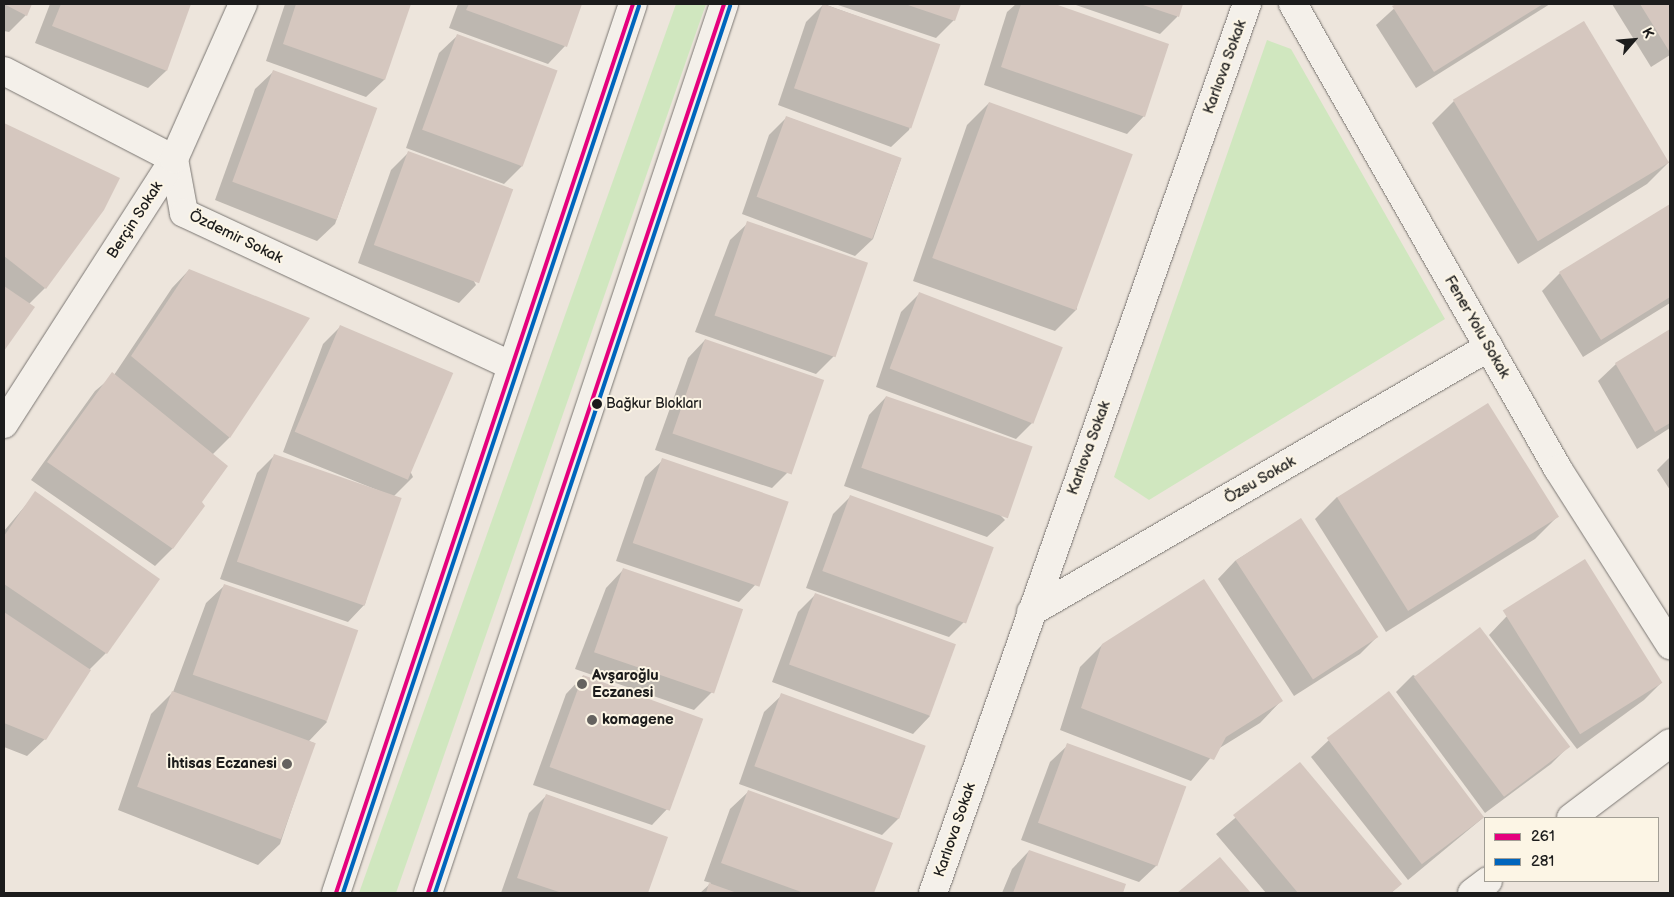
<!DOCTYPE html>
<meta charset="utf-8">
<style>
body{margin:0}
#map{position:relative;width:1674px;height:897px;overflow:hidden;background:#ede5dc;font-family:"Balsamiq Sans",sans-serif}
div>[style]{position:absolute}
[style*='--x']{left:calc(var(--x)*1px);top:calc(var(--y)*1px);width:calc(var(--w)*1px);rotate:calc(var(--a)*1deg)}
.green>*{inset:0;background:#d0e7bf}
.shadow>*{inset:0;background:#0003}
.building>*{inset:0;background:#d5c7bf;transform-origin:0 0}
.roads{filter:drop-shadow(0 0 1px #7a7672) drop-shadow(0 0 1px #7a7672)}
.street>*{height:28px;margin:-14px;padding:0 14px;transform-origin:14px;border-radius:14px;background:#f4f0ea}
.primary>*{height:28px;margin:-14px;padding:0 14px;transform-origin:14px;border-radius:14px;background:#f4f0ea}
.bus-1>*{height:4px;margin:-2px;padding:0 2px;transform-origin:2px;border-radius:2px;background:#e5007d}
.bus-2>*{height:4px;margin:-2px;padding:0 2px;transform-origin:2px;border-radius:2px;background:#0065bd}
.dots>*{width:14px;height:14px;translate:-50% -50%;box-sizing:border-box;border:2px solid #fcf5e5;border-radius:50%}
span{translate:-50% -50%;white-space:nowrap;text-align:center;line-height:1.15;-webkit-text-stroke:4px #fcf5e5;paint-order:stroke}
.bus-label{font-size:14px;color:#1c1c1c}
.left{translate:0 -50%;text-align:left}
.street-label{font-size:15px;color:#1c1c1c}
.poi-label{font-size:15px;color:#1c1c1c;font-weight:700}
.right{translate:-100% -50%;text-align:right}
.frame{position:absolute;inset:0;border:5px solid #1c1c1c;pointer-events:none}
.legend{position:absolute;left:1484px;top:817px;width:175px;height:65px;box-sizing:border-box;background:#fcf5e5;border:1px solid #a29e95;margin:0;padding:6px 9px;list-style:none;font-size:15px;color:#1c1c1c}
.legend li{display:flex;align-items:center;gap:10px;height:25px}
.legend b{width:25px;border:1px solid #a29e95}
.north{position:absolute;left:1609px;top:15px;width:50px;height:50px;-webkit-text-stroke:4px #fcf5e5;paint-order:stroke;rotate:63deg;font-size:14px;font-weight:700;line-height:20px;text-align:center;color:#1c1c1c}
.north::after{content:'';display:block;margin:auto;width:18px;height:22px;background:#1c1c1c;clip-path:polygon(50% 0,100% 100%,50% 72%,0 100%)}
</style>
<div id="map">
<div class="green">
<div style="clip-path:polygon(676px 4px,706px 4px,396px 893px,359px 893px)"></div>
<div style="clip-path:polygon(1267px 40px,1291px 49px,1445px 319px,1149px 500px,1114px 477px)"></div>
</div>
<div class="shadow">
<div style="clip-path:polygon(4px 4px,30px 4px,26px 15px,9px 32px,4px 31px)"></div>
<div style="clip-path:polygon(50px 4px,190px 4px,166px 71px,148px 88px,35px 43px)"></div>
<div style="clip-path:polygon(285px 4px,409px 4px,384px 80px,366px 97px,266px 61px)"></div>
<div style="clip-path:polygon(458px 4px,581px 4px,565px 46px,548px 64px,449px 28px)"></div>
<div style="clip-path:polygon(824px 4px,939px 46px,909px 130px,891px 147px,778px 105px,806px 22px)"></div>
<div style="clip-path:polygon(835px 4px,959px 4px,954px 20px,936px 38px)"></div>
<div style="clip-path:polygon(1016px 4px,1051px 4px,1168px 45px,1144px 116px,1127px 134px,984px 85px,1007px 12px)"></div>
<div style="clip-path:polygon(1073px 4px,1182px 4px,1177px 17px,1160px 34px)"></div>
<div style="clip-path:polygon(1399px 4px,1550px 4px,1416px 88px,1376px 25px)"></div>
<div style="clip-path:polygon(1612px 4px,1670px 4px,1670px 55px,1651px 67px)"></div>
<div style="clip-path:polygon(457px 36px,522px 166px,504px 184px,406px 148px,439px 53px)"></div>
<div style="clip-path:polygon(273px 72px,376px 109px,335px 224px,317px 241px,215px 200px,255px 89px)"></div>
<div style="clip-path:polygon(1454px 101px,1669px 162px,1647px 184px,1518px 264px,1432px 123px)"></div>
<div style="clip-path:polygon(989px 103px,1077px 309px,1055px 331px,913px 281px,967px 125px)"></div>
<div style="clip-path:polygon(787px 117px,901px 159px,873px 239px,855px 256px,742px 214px,769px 135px)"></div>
<div style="clip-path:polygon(4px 125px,118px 179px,45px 288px,29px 304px,33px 307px,4px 349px)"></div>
<div style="clip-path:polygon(408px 153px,476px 285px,459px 303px,358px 263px,391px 170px)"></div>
<div style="clip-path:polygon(1670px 206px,1670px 303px,1583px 357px,1542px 291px,1560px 273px)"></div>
<div style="clip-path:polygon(748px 223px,834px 356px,816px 374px,695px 332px,730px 240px)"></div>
<div style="clip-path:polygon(189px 270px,308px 318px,229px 438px,212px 455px,201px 502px,203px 506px,172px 549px,155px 566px,31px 480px,95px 391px,114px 375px,172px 288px)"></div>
<div style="clip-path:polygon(919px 294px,1034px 421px,1016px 439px,876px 387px,901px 312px)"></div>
<div style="clip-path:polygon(340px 327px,413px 477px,394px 496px,365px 604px,348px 622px,220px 579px,257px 473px,274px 456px,387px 494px,283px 452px,323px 344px)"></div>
<div style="clip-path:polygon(1670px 330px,1670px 428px,1637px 449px,1598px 381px,1616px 364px)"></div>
<div style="clip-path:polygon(705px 340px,823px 381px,789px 471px,772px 488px,655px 450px,688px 358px)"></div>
<div style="clip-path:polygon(886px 397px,1005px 520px,987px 537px,844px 486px,869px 415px)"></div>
<div style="clip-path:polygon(1670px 457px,1670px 490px,1657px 470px)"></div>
<div style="clip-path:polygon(663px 460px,756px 584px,739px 602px,616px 561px,645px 477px)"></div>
<div style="clip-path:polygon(36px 493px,106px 653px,89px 670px,45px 739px,27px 756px,4px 747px,4px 531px)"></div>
<div style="clip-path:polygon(850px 497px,967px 619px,949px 637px,806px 588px,833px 514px)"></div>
<div style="clip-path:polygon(1337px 497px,1557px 517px,1535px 539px,1386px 632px,1315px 519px)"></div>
<div style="clip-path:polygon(1300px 520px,1377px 637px,1360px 654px,1294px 696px,1218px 579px,1235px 561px)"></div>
<div style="clip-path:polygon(1585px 561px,1661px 683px,1644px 700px,1577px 749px,1489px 635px,1506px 617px)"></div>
<div style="clip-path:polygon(623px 570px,712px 692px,694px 710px,575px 669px,606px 588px)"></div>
<div style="clip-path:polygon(224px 586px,327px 722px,309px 741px,314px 743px,280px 844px,258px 865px,118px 810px,151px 714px,173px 692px,206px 603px)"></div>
<div style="clip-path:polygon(816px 594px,930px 716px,913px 734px,772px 682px,798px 612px)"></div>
<div style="clip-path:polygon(1102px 645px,1281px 701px,1260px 723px,1218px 749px,1191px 781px,1060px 730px,1080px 667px)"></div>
<div style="clip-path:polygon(1413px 675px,1569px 746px,1551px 764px,1485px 813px,1396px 692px)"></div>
<div style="clip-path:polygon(583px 676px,669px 807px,652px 825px,533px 785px,566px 694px)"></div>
<div style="clip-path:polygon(782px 695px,924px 747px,899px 818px,882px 835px,739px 784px,764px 712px)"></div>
<div style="clip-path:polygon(1329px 740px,1484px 817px,1408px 880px,1311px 757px)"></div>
<div style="clip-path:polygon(1068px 745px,1157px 865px,1139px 882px,1021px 840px,1050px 762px)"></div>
<div style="clip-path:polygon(1300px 764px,1401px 884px,1391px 893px,1266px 893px,1216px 834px)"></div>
<div style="clip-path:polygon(748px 792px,891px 844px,872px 893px,700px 893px,711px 883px,704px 881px,730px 809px)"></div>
<div style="clip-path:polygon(547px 795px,667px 838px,647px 893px,501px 893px,529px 813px)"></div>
<div style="clip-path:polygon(1029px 851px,1124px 885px,1121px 893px,1002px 893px,1012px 869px)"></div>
<div style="clip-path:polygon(1220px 858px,1249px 893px,1179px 893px)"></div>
</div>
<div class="building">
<div style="clip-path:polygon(4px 4px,32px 4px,27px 16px)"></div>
<div style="clip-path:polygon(61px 4px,191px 4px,167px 71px,52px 26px)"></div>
<div style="clip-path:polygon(296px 4px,411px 4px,385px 80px,283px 44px)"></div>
<div style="clip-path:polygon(469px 4px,582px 4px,567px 47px,466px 10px)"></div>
<div style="left:823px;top:4px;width:124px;height:89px;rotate:19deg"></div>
<div style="clip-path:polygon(905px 4px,961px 4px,955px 21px)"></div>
<div style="clip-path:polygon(1021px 4px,1055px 4px,1169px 44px,1145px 117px,1001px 67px)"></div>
<div style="clip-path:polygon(1140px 4px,1183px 4px,1179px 17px)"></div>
<div style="clip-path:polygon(1396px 4px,1543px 4px,1434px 72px,1392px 6px)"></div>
<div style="clip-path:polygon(1640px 4px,1670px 4px,1670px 50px,1669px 51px)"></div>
<div style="left:1584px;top:21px;width:165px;height:153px;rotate:59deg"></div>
<div style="left:457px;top:34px;width:107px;height:102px;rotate:20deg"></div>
<div style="left:273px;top:70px;width:111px;height:119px;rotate:20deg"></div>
<div style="left:989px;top:102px;width:153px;height:166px;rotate:20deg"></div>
<div style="left:786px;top:116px;width:123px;height:86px;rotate:20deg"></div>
<div style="clip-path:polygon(4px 123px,120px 178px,104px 210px,46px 289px,4px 256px)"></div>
<div style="left:408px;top:151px;width:112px;height:100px;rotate:20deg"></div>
<div style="clip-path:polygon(1670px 204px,1670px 297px,1601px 340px,1559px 272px)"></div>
<div style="left:747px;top:221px;width:128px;height:100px;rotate:19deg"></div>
<div style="clip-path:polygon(189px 269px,310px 318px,230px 438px,131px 356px)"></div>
<div style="clip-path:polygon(4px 286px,35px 307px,4px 351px)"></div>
<div style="left:919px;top:292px;width:154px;height:82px;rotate:21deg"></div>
<div style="left:340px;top:325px;width:123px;height:116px;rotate:23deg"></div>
<div style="clip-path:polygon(1670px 329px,1670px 423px,1655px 432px,1615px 363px)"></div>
<div style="left:705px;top:339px;width:126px;height:100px;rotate:19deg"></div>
<div style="clip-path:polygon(112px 372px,228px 466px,202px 502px,205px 506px,173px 549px,47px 462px)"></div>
<div style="left:886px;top:396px;width:155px;height:76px;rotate:19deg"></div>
<div style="left:1488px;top:403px;width:134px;height:178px;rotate:58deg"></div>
<div style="left:274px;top:454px;width:135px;height:114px;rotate:19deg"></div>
<div style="left:662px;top:458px;width:134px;height:90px;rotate:19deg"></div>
<div style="clip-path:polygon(35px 491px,160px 579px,107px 654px,4px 584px,4px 536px)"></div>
<div style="left:850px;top:495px;width:153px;height:81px;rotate:20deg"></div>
<div style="left:1301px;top:518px;width:142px;height:78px;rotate:57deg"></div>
<div style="left:1585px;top:559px;width:146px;height:97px;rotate:58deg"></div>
<div style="left:623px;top:568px;width:127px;height:89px;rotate:19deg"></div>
<div style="clip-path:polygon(1204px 579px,1283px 701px,1226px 737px,1214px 760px,1081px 708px,1102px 644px)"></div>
<div style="left:224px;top:584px;width:142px;height:96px;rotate:19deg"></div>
<div style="left:815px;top:593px;width:150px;height:76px;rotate:20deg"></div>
<div style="clip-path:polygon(4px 612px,91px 670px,46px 740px,4px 723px)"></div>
<div style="left:1480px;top:627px;width:150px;height:83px;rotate:53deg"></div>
<div style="left:583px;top:675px;width:128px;height:98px;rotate:20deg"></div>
<div style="left:172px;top:691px;width:153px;height:102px;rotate:20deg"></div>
<div style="left:1389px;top:691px;width:158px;height:78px;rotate:53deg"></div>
<div style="left:781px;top:693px;width:154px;height:78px;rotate:20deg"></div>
<div style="left:1067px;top:743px;width:127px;height:85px;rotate:20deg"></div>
<div style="clip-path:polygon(1300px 762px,1402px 884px,1391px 893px,1298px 893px,1233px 815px)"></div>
<div style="clip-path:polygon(748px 790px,893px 843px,874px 893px,804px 893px,721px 863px)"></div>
<div style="clip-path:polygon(546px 794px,668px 837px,648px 893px,562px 893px,517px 878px)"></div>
<div style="clip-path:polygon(1029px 850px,1126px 884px,1123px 893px,1013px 893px)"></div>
<div style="clip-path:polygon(1220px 857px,1251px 893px,1177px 893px)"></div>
<div style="clip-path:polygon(709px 883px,737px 893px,706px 893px)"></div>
</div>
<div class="roads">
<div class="street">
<div style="--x:1293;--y:4;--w:535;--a:60.32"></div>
<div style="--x:1558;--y:469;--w:209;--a:57.5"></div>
<div style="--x:4;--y:71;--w:191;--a:27.4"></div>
<div style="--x:174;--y:159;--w:55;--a:79.5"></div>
<div style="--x:184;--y:213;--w:360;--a:25"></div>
<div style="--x:4;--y:424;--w:315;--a:-57.3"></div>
<div style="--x:174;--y:159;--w:170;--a:-66"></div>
<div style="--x:1031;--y:612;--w:529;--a:-30.05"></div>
<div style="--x:1571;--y:818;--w:124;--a:-37.1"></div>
<div style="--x:933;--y:893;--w:943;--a:-70.55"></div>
<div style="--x:1472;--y:893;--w:20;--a:-37"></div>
</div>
<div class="primary">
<div style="--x:336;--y:893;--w:937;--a:-71.53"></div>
<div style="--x:428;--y:893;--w:937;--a:-71.58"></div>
</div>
</div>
<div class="bus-1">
<div style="--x:336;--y:893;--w:937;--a:-71.53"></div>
<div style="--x:428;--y:893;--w:937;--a:-71.58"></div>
</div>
<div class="bus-2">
<div style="--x:343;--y:893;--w:935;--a:-71.55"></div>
<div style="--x:435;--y:893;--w:935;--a:-71.6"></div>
</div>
<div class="dots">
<div style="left:597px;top:404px;background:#1c1c1c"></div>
<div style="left:582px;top:684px;background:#65625f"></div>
<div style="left:592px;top:720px;background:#65625f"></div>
<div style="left:287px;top:764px;background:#65625f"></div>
</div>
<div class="bus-label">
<span class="left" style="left:606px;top:404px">Bağkur Blokları</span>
</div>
<div class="street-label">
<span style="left:1225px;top:67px;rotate:-70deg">Karlıova Sokak</span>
<span style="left:135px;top:220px;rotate:-57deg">Berçin Sokak</span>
<span style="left:236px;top:237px;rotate:26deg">Özdemir Sokak</span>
<span style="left:1477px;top:327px;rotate:60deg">Fener Yolu Sokak</span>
<span style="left:1089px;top:448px;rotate:-70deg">Karlıova Sokak</span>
<span style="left:1260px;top:480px;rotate:-30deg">Özsu Sokak</span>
<span style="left:955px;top:830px;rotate:-71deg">Karlıova Sokak</span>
</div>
<div class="poi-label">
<span class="left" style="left:592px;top:684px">Avşaroğlu<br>Eczanesi</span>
<span class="left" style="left:602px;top:720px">komagene</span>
<span class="right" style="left:277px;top:764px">İhtisas Eczanesi</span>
</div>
<div class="frame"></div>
<ul class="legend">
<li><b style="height:6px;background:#e5007d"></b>261</li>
<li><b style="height:6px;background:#0065bd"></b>281</li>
</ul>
<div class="north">K</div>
</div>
